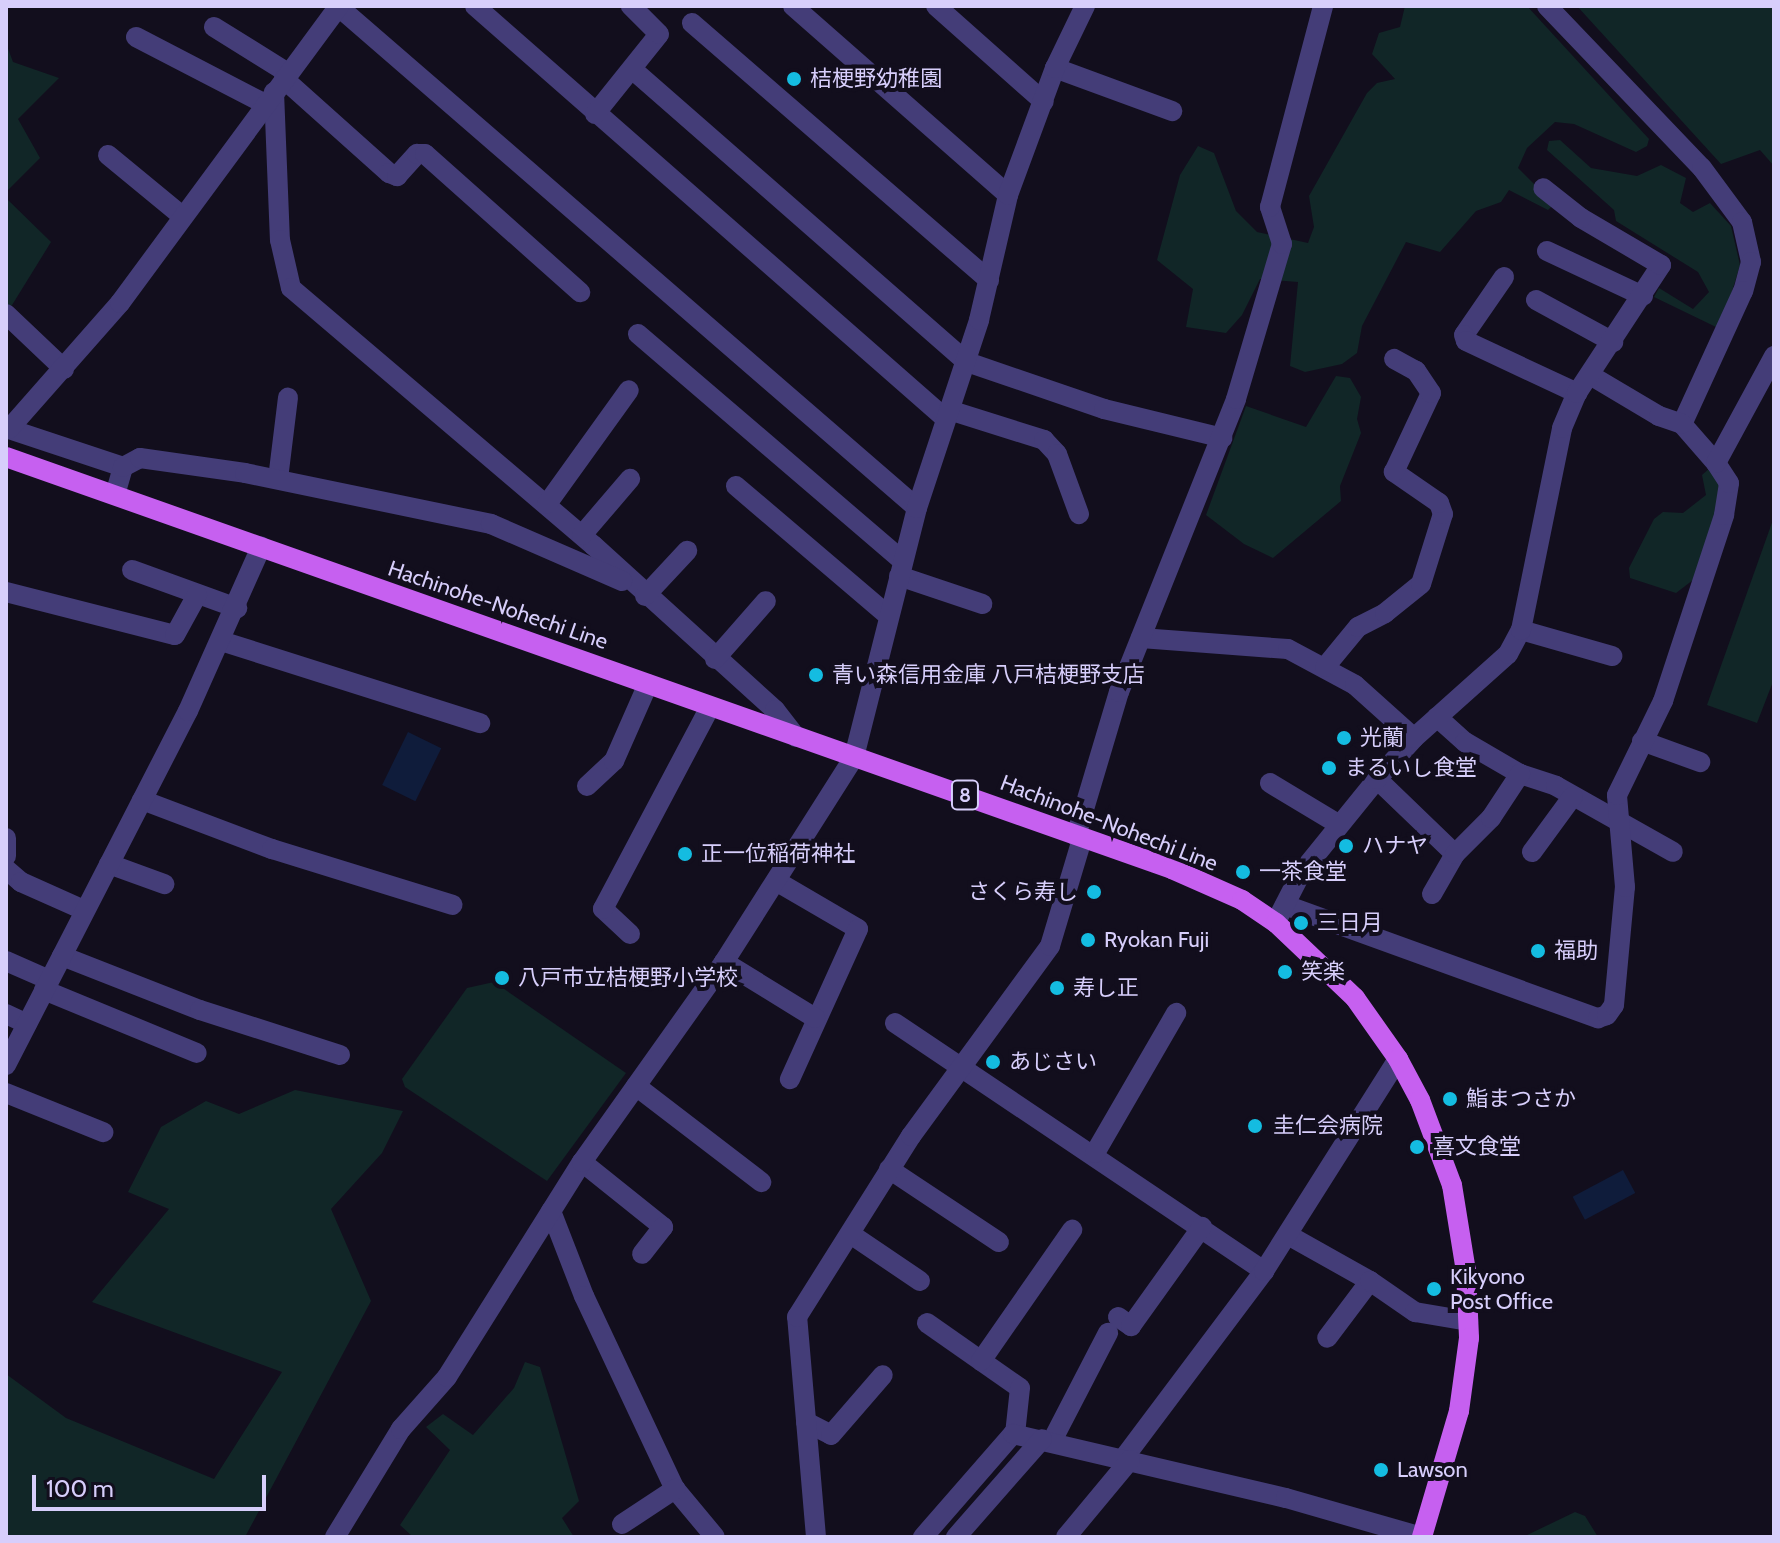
<!DOCTYPE html>
<meta charset="utf-8">
<style>
body{margin:0}
#map{position:relative;width:1780px;height:1543px;overflow:hidden;background:#120e1d;font-family:Cabin,"Noto Sans JP",sans-serif}
div>[style]{position:absolute}
[style*='--x']{left:calc(var(--x)*1px);top:calc(var(--y)*1px);width:calc(var(--w)*1px);rotate:calc(var(--a)*1deg)}
.green>*{inset:0;background:#112627}
.water>*{inset:0;background:#0f1c3b;transform-origin:0 0}
.minor>*{height:20px;margin:-10px;padding:0 10px;transform-origin:10px;border-radius:10px;background:#443d78}
.major>*{height:20px;margin:-10px;padding:0 10px;transform-origin:10px;border-radius:10px;background:#c660f0}
.dots>*{width:22px;height:22px;translate:-50% -50%;box-sizing:border-box;border:4px solid #120e1d;border-radius:50%}
span{translate:-50% -50%;white-space:nowrap;text-align:center;line-height:1.15;-webkit-text-stroke:8px #120e1d;paint-order:stroke}
.shield-label span{padding:2px 6px;background:#120e1d;border:2px solid;border-radius:6px;-webkit-text-stroke-width:0}
.shield-label{font-size:20px;color:#d7cefb;font-weight:700}
.poi-label{font-size:22px;color:#d7cefb}
.left{translate:0 -50%;text-align:left}
.right{translate:-100% -50%;text-align:right}
.street-label{font-size:22px;color:#d7cefb}
.frame{position:absolute;inset:0;border:8px solid #d7cefb;pointer-events:none}
.scale{position:absolute;left:32px;top:1475px;width:234px;height:36px;box-sizing:border-box;border:4px solid #d7cefb;border-top:0;padding-left:10px;font-size:24px;line-height:28px;white-space:nowrap;color:#d7cefb;-webkit-text-stroke:6px #120e1d;paint-order:stroke}
</style>
<div id="map">
<div class="green">
<div style="clip-path:polygon(1405px 6px,1527px 6px,1649px 139px,1647px 146px,1636px 152px,1574px 124px,1555px 122px,1527px 148px,1518px 168px,1554px 204px,1548px 210px,1509px 190px,1501px 202px,1476px 211px,1440px 252px,1406px 242px,1362px 326px,1357px 353px,1342px 364px,1305px 372px,1290px 366px,1298px 282px,1260px 279px,1242px 315px,1226px 333px,1186px 327px,1193px 289px,1157px 260px,1180px 175px,1198px 146px,1214px 153px,1236px 211px,1257px 232px,1308px 243px,1314px 227px,1309px 196px,1367px 93px,1377px 83px,1395px 79px,1372px 54px,1379px 33px,1400px 27px)"></div>
<div style="clip-path:polygon(1577px 6px,1774px 6px,1774px 166px,1760px 150px,1721px 164px)"></div>
<div style="clip-path:polygon(6px 43px,13px 62px,59px 78px,18px 119px,40px 158px,6px 192px)"></div>
<div style="clip-path:polygon(1560px 140px,1591px 168px,1637px 176px,1661px 165px,1686px 178px,1680px 203px,1693px 212px,1710px 203px,1731px 226px,1740px 265px,1724px 318px,1716px 327px,1654px 297px,1659px 288px,1693px 309px,1709px 292px,1698px 272px,1616px 221px,1614px 210px,1547px 150px,1549px 141px)"></div>
<div style="clip-path:polygon(6px 198px,51px 242px,9px 310px,6px 307px)"></div>
<div style="clip-path:polygon(1336px 376px,1350px 378px,1361px 397px,1357px 419px,1361px 433px,1340px 486px,1341px 501px,1273px 558px,1244px 544px,1206px 515px,1246px 406px,1306px 427px)"></div>
<div style="clip-path:polygon(1711px 467px,1723px 493px,1693px 580px,1676px 593px,1630px 578px,1629px 568px,1654px 519px,1663px 512px,1683px 513px,1706px 495px,1702px 475px)"></div>
<div style="clip-path:polygon(1774px 517px,1774px 679px,1757px 723px,1707px 705px)"></div>
<div style="clip-path:polygon(494px 982px,626px 1073px,547px 1181px,405px 1087px,402px 1079px,467px 988px)"></div>
<div style="clip-path:polygon(295px 1090px,403px 1111px,382px 1153px,331px 1209px,371px 1301px,245px 1537px,6px 1537px,6px 1374px,66px 1418px,214px 1479px,282px 1372px,92px 1302px,169px 1209px,128px 1192px,161px 1127px,206px 1101px,239px 1114px)"></div>
<div style="clip-path:polygon(525px 1362px,540px 1367px,579px 1501px,562px 1518px,574px 1537px,413px 1537px,400px 1525px,450px 1450px,426px 1427px,443px 1414px,473px 1435px,514px 1388px)"></div>
<div style="clip-path:polygon(1575px 1512px,1585px 1516px,1598px 1537px,1523px 1537px)"></div>
</div>
<div class="water">
<div style="left:408px;top:732px;width:37px;height:59px;rotate:26deg"></div>
<div style="left:1623px;top:1170px;width:26px;height:57px;rotate:62deg"></div>
</div>
<div class="minor">
<div style="--x:475;--y:6;--w:626;--a:41.25"></div>
<div style="--x:793;--y:6;--w:286;--a:41.3"></div>
<div style="--x:936;--y:6;--w:144;--a:41.6"></div>
<div style="--x:1547;--y:6;--w:224;--a:46.3"></div>
<div style="--x:1702;--y:168;--w:67;--a:53.5"></div>
<div style="--x:1742;--y:222;--w:41;--a:77.3"></div>
<div style="--x:1751;--y:262;--w:30;--a:105"></div>
<div style="--x:1743;--y:291;--w:146;--a:114.6"></div>
<div style="--x:1682;--y:424;--w:52;--a:48.9"></div>
<div style="--x:340;--y:8;--w:763;--a:40.91"></div>
<div style="--x:692;--y:23;--w:393;--a:40.9"></div>
<div style="--x:214;--y:27;--w:87;--a:31.9"></div>
<div style="--x:136;--y:37;--w:145;--a:27.4"></div>
<div style="--x:1055;--y:68;--w:125;--a:20.2"></div>
<div style="--x:632;--y:69;--w:445;--a:41.2"></div>
<div style="--x:967;--y:362;--w:145;--a:18.9"></div>
<div style="--x:1104;--y:409;--w:122;--a:13.7"></div>
<div style="--x:284;--y:79;--w:141;--a:41.8"></div>
<div style="--x:389;--y:173;--w:9;--a:21"></div>
<div style="--x:397;--y:176;--w:30;--a:-48"></div>
<div style="--x:417;--y:154;--w:8;--a:0"></div>
<div style="--x:425;--y:154;--w:208;--a:41.7"></div>
<div style="--x:274;--y:92;--w:148;--a:87.7"></div>
<div style="--x:280;--y:240;--w:49;--a:77.1"></div>
<div style="--x:291;--y:288;--w:397;--a:40.4"></div>
<div style="--x:593;--y:545;--w:246;--a:42.2"></div>
<div style="--x:775;--y:710;--w:34;--a:52"></div>
<div style="--x:595;--y:114;--w:102;--a:-51.3"></div>
<div style="--x:659;--y:34;--w:40;--a:-135"></div>
<div style="--x:108;--y:155;--w:96;--a:39.5"></div>
<div style="--x:1547;--y:251;--w:106;--a:25.1"></div>
<div style="--x:1504;--y:277;--w:70;--a:124.6"></div>
<div style="--x:1464;--y:335;--w:6;--a:72"></div>
<div style="--x:1466;--y:341;--w:123;--a:25.1"></div>
<div style="--x:1536;--y:300;--w:88;--a:28.6"></div>
<div style="--x:6;--y:314;--w:80;--a:43.5"></div>
<div style="--x:638;--y:334;--w:349;--a:40.6"></div>
<div style="--x:1590;--y:375;--w:80;--a:30.7"></div>
<div style="--x:1659;--y:416;--w:24;--a:19"></div>
<div style="--x:949;--y:410;--w:100;--a:17.5"></div>
<div style="--x:1044;--y:440;--w:19;--a:47"></div>
<div style="--x:1057;--y:454;--w:64;--a:69.9"></div>
<div style="--x:6;--y:428;--w:123;--a:18.4"></div>
<div style="--x:9;--y:429;--w:168;--a:-48.6"></div>
<div style="--x:120;--y:303;--w:369;--a:-53.6"></div>
<div style="--x:278;--y:479;--w:82;--a:-83"></div>
<div style="--x:736;--y:486;--w:201;--a:40.4"></div>
<div style="--x:115;--y:495;--w:29;--a:-74"></div>
<div style="--x:123;--y:467;--w:19;--a:-28"></div>
<div style="--x:140;--y:458;--w:106;--a:8.1"></div>
<div style="--x:245;--y:473;--w:251;--a:11.7"></div>
<div style="--x:491;--y:524;--w:143;--a:23.5"></div>
<div style="--x:547;--y:504;--w:140;--a:-54.3"></div>
<div style="--x:582;--y:535;--w:74;--a:-49.4"></div>
<div style="--x:132;--y:570;--w:112;--a:19.9"></div>
<div style="--x:899;--y:576;--w:88;--a:18.6"></div>
<div style="--x:6;--y:592;--w:174;--a:14.3"></div>
<div style="--x:175;--y:635;--w:46;--a:-61.2"></div>
<div style="--x:645;--y:596;--w:62;--a:-47"></div>
<div style="--x:1521;--y:630;--w:95;--a:15.9"></div>
<div style="--x:1141;--y:638;--w:147;--a:4.3"></div>
<div style="--x:1288;--y:649;--w:76;--a:28.2"></div>
<div style="--x:1355;--y:685;--w:79;--a:41.9"></div>
<div style="--x:221;--y:641;--w:272;--a:17.6"></div>
<div style="--x:715;--y:659;--w:77;--a:-48.7"></div>
<div style="--x:1325;--y:667;--w:52;--a:-50.5"></div>
<div style="--x:1358;--y:627;--w:30;--a:-27"></div>
<div style="--x:1385;--y:613;--w:46;--a:-38.9"></div>
<div style="--x:1421;--y:584;--w:73;--a:-72.6"></div>
<div style="--x:1443;--y:514;--w:12;--a:-110"></div>
<div style="--x:1439;--y:503;--w:55;--a:-145.4"></div>
<div style="--x:1394;--y:472;--w:87;--a:-64.9"></div>
<div style="--x:1431;--y:393;--w:27;--a:-124"></div>
<div style="--x:1416;--y:371;--w:25;--a:-151"></div>
<div style="--x:1437;--y:717;--w:38;--a:42"></div>
<div style="--x:1465;--y:742;--w:64;--a:30.2"></div>
<div style="--x:1520;--y:774;--w:38;--a:18"></div>
<div style="--x:1556;--y:786;--w:134;--a:29.4"></div>
<div style="--x:1642;--y:741;--w:62;--a:19.9"></div>
<div style="--x:1377;--y:779;--w:108;--a:43.9"></div>
<div style="--x:1270;--y:783;--w:79;--a:31.1"></div>
<div style="--x:587;--y:786;--w:37;--a:-43"></div>
<div style="--x:614;--y:761;--w:84;--a:-66.2"></div>
<div style="--x:142;--y:800;--w:139;--a:20.7"></div>
<div style="--x:272;--y:849;--w:189;--a:17.2"></div>
<div style="--x:1076;--y:836;--w:150;--a:-73.4"></div>
<div style="--x:1119;--y:692;--w:315;--a:-68.2"></div>
<div style="--x:1236;--y:399;--w:162;--a:-73.5"></div>
<div style="--x:1282;--y:244;--w:39;--a:-108"></div>
<div style="--x:1270;--y:207;--w:208;--a:-75.2"></div>
<div style="--x:6;--y:838;--w:18;--a:90"></div>
<div style="--x:1532;--y:852;--w:69;--a:-53.8"></div>
<div style="--x:109;--y:864;--w:59;--a:20"></div>
<div style="--x:6;--y:869;--w:20;--a:41"></div>
<div style="--x:21;--y:882;--w:69;--a:24"></div>
<div style="--x:776;--y:881;--w:95;--a:30.3"></div>
<div style="--x:858;--y:929;--w:165;--a:114.4"></div>
<div style="--x:1432;--y:894;--w:46;--a:-60.1"></div>
<div style="--x:1455;--y:854;--w:51;--a:-45"></div>
<div style="--x:1491;--y:818;--w:53;--a:-56.6"></div>
<div style="--x:1285;--y:905;--w:333;--a:19.9"></div>
<div style="--x:1598;--y:1018;--w:9;--a:-18"></div>
<div style="--x:1607;--y:1015;--w:12;--a:-55"></div>
<div style="--x:1614;--y:1005;--w:119;--a:-84.7"></div>
<div style="--x:1625;--y:887;--w:92;--a:-95"></div>
<div style="--x:1617;--y:795;--w:105;--a:-63.9"></div>
<div style="--x:1663;--y:701;--w:196;--a:-71.8"></div>
<div style="--x:1724;--y:515;--w:32;--a:-81"></div>
<div style="--x:1729;--y:483;--w:24;--a:-123"></div>
<div style="--x:1716;--y:463;--w:122;--a:-61.5"></div>
<div style="--x:1279;--y:916;--w:48;--a:-62.9"></div>
<div style="--x:1301;--y:873;--w:121;--a:-51"></div>
<div style="--x:1377;--y:779;--w:55;--a:-47.9"></div>
<div style="--x:1414;--y:738;--w:126;--a:-41.8"></div>
<div style="--x:1508;--y:654;--w:27;--a:-62"></div>
<div style="--x:1521;--y:630;--w:206;--a:-78.5"></div>
<div style="--x:1562;--y:428;--w:38;--a:-67"></div>
<div style="--x:1577;--y:393;--w:153;--a:-56.7"></div>
<div style="--x:1661;--y:265;--w:93;--a:-149.6"></div>
<div style="--x:1581;--y:218;--w:48;--a:-141.7"></div>
<div style="--x:630;--y:934;--w:37;--a:-137"></div>
<div style="--x:603;--y:909;--w:229;--a:-62.1"></div>
<div style="--x:62;--y:956;--w:148;--a:21.4"></div>
<div style="--x:200;--y:1010;--w:147;--a:17.8"></div>
<div style="--x:6;--y:961;--w:47;--a:23.8"></div>
<div style="--x:724;--y:962;--w:107;--a:31.6"></div>
<div style="--x:44;--y:990;--w:165;--a:22.4"></div>
<div style="--x:6;--y:1014;--w:23;--a:25"></div>
<div style="--x:895;--y:1023;--w:445;--a:33.9"></div>
<div style="--x:6;--y:1065;--w:398;--a:-62.8"></div>
<div style="--x:188;--y:711;--w:180;--a:-66"></div>
<div style="--x:636;--y:1086;--w:158;--a:37.5"></div>
<div style="--x:6;--y:1093;--w:105;--a:21.9"></div>
<div style="--x:1095;--y:1153;--w:162;--a:-59.9"></div>
<div style="--x:582;--y:1162;--w:104;--a:38.7"></div>
<div style="--x:663;--y:1227;--w:34;--a:128"></div>
<div style="--x:889;--y:1169;--w:132;--a:33.6"></div>
<div style="--x:551;--y:1211;--w:91;--a:68.8"></div>
<div style="--x:584;--y:1296;--w:213;--a:64.8"></div>
<div style="--x:675;--y:1489;--w:62;--a:50.2"></div>
<div style="--x:852;--y:1235;--w:82;--a:34.1"></div>
<div style="--x:1288;--y:1235;--w:94;--a:29.3"></div>
<div style="--x:1370;--y:1281;--w:71;--a:127"></div>
<div style="--x:1370;--y:1281;--w:55;--a:34.6"></div>
<div style="--x:1415;--y:1312;--w:54;--a:9.6"></div>
<div style="--x:1118;--y:1317;--w:16;--a:35"></div>
<div style="--x:1131;--y:1326;--w:122;--a:-54.4"></div>
<div style="--x:927;--y:1323;--w:113;--a:35"></div>
<div style="--x:1020;--y:1388;--w:46;--a:96.2"></div>
<div style="--x:981;--y:1361;--w:160;--a:-55.2"></div>
<div style="--x:806;--y:1422;--w:28;--a:27"></div>
<div style="--x:831;--y:1435;--w:79;--a:-49.1"></div>
<div style="--x:1052;--y:1441;--w:122;--a:-62.6"></div>
<div style="--x:1123;--y:1459;--w:235;--a:-53.1"></div>
<div style="--x:1264;--y:1271;--w:251;--a:-57.7"></div>
<div style="--x:622;--y:1524;--w:64;--a:-33.4"></div>
<div style="--x:335;--y:1537;--w:127;--a:-58.6"></div>
<div style="--x:401;--y:1429;--w:69;--a:-48.5"></div>
<div style="--x:447;--y:1377;--w:254;--a:-57.9"></div>
<div style="--x:582;--y:1162;--w:245;--a:-54.6"></div>
<div style="--x:724;--y:962;--w:243;--a:-57.6"></div>
<div style="--x:854;--y:757;--w:257;--a:-75.8"></div>
<div style="--x:917;--y:508;--w:198;--a:-71.7"></div>
<div style="--x:979;--y:320;--w:128;--a:-76.9"></div>
<div style="--x:1008;--y:195;--w:135;--a:-69.7"></div>
<div style="--x:1055;--y:68;--w:69;--a:-64.2"></div>
<div style="--x:816;--y:1537;--w:221;--a:-94.9"></div>
<div style="--x:797;--y:1317;--w:214;--a:-57.8"></div>
<div style="--x:911;--y:1136;--w:235;--a:-53.8"></div>
<div style="--x:1050;--y:946;--w:112;--a:-73.3"></div>
<div style="--x:923;--y:1537;--w:137;--a:-48.9"></div>
<div style="--x:1013;--y:1434;--w:280;--a:13.2"></div>
<div style="--x:1286;--y:1498;--w:141;--a:16"></div>
<div style="--x:956;--y:1537;--w:130;--a:-48.7"></div>
<div style="--x:1066;--y:1537;--w:100;--a:-50.3"></div>
</div>
<div class="major">
<div style="--x:6;--y:457;--w:1237;--a:19.46"></div>
<div style="--x:1172;--y:869;--w:77;--a:23.9"></div>
<div style="--x:1242;--y:900;--w:41;--a:34.1"></div>
<div style="--x:1276;--y:923;--w:109;--a:43.5"></div>
<div style="--x:1355;--y:998;--w:75;--a:54.8"></div>
<div style="--x:1398;--y:1059;--w:47;--a:61.8"></div>
<div style="--x:1420;--y:1100;--w:91;--a:69.4"></div>
<div style="--x:1452;--y:1185;--w:87;--a:80.8"></div>
<div style="--x:1466;--y:1271;--w:67;--a:87.4"></div>
<div style="--x:1469;--y:1338;--w:74;--a:97.8"></div>
<div style="--x:1459;--y:1411;--w:131;--a:106.4"></div>
</div>
<div class="dots">
<div style="left:794px;top:79px;background:#14bce1"></div>
<div style="left:816px;top:675px;background:#14bce1"></div>
<div style="left:1344px;top:738px;background:#14bce1"></div>
<div style="left:1329px;top:768px;background:#14bce1"></div>
<div style="left:1346px;top:846px;background:#14bce1"></div>
<div style="left:685px;top:854px;background:#14bce1"></div>
<div style="left:1243px;top:872px;background:#14bce1"></div>
<div style="left:1094px;top:892px;background:#14bce1"></div>
<div style="left:1301px;top:923px;background:#14bce1"></div>
<div style="left:1088px;top:940px;background:#14bce1"></div>
<div style="left:1538px;top:951px;background:#14bce1"></div>
<div style="left:1285px;top:972px;background:#14bce1"></div>
<div style="left:502px;top:978px;background:#14bce1"></div>
<div style="left:1057px;top:988px;background:#14bce1"></div>
<div style="left:993px;top:1062px;background:#14bce1"></div>
<div style="left:1450px;top:1099px;background:#14bce1"></div>
<div style="left:1255px;top:1126px;background:#14bce1"></div>
<div style="left:1417px;top:1147px;background:#14bce1"></div>
<div style="left:1434px;top:1289px;background:#14bce1"></div>
<div style="left:1381px;top:1470px;background:#14bce1"></div>
</div>
<div class="shield-label">
<span style="left:965px;top:795px">8</span>
</div>
<div class="poi-label">
<span class="left" style="left:810px;top:79px">桔梗野幼稚園</span>
<span class="left" style="left:832px;top:675px">青い森信用金庫 八戸桔梗野支店</span>
<span class="left" style="left:1360px;top:738px">光蘭</span>
<span class="left" style="left:1345px;top:768px">まるいし食堂</span>
<span class="left" style="left:1362px;top:846px">ハナヤ</span>
<span class="left" style="left:701px;top:854px">正一位稲荷神社</span>
<span class="left" style="left:1259px;top:872px">一茶食堂</span>
<span class="right" style="left:1078px;top:892px">さくら寿し</span>
<span class="left" style="left:1317px;top:923px">三日月</span>
<span class="left" style="left:1104px;top:940px">Ryokan Fuji</span>
<span class="left" style="left:1554px;top:951px">福助</span>
<span class="left" style="left:1301px;top:972px">笑楽</span>
<span class="left" style="left:518px;top:978px">八戸市立桔梗野小学校</span>
<span class="left" style="left:1073px;top:988px">寿し正</span>
<span class="left" style="left:1009px;top:1062px">あじさい</span>
<span class="left" style="left:1466px;top:1099px">鮨まつさか</span>
<span class="left" style="left:1273px;top:1126px">圭仁会病院</span>
<span class="left" style="left:1433px;top:1147px">喜文食堂</span>
<span class="left" style="left:1450px;top:1289px">Kikyono<br>Post Office</span>
<span class="left" style="left:1397px;top:1470px">Lawson</span>
</div>
<div class="street-label">
<span style="left:498px;top:605px;rotate:19deg">Hachinohe-Nohechi Line</span>
<span style="left:1109px;top:823px;rotate:21deg">Hachinohe-Nohechi Line</span>
</div>
<div class="frame"></div>
<div class="scale">100 m</div>
</div>
